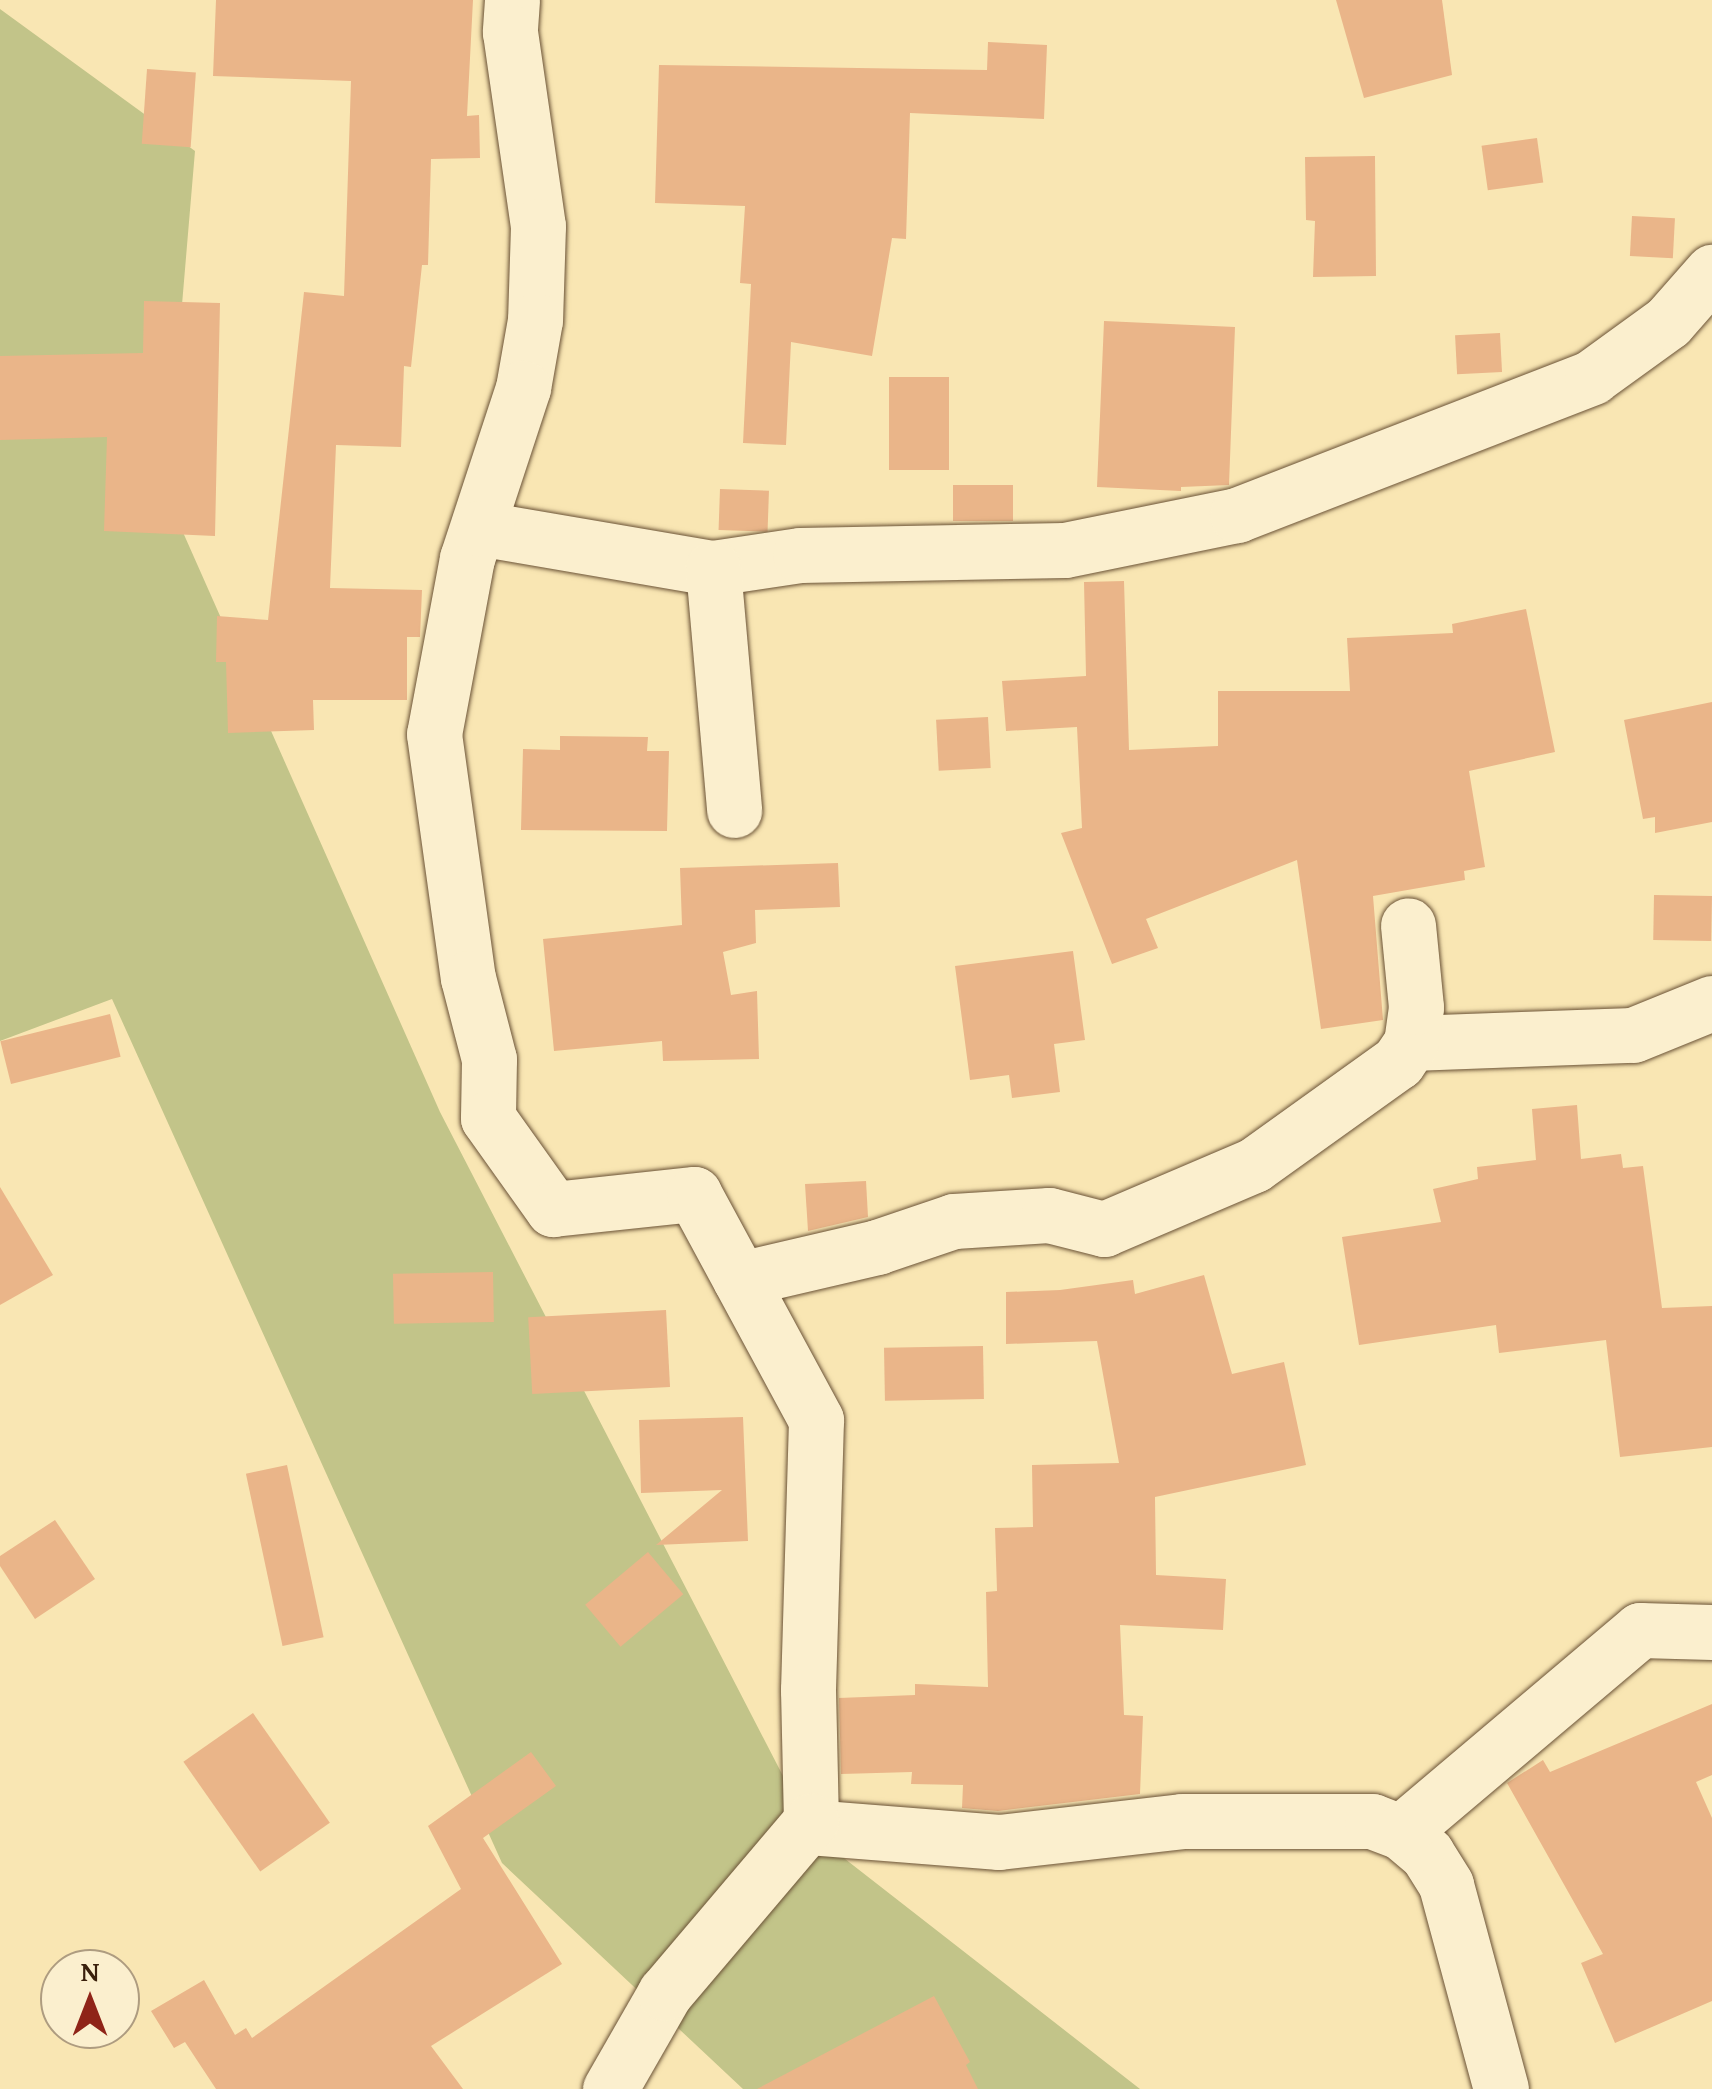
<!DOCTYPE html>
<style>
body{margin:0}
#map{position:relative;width:1712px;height:2089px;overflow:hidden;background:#f9e6b3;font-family:"Gentium Book Plus",serif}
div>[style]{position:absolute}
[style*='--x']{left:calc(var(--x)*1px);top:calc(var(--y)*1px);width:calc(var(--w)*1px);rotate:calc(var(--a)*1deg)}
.green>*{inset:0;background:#c2c489}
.building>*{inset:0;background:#eab589;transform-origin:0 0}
.roads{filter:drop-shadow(0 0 2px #6a5236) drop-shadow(0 0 2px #6a5236)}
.street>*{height:55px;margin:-27.5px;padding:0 27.5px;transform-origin:27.5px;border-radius:27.5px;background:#fbefce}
span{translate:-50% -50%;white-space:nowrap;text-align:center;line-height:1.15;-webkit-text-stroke:10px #fbefce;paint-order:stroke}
.north{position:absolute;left:40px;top:1949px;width:100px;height:100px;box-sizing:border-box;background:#fbefce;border:2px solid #ae9c80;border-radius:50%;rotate:0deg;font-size:28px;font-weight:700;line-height:40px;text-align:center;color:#3a200c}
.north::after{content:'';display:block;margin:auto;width:35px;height:45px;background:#8f2418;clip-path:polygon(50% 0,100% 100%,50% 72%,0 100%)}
</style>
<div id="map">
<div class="green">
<div style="clip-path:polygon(0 9px,195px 151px,166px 494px,440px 1112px,813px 1834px,1140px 2089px,743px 2089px,502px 1863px,112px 999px,0 1041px)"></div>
</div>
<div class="building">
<div style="clip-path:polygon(216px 0,473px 0,467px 116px,479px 115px,480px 158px,431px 159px,428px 265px,422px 265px,411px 367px,404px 366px,401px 447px,336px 445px,330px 588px,422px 590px,420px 637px,407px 637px,407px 700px,313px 700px,314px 730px,228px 733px,226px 662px,216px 662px,217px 616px,268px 620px,304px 292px,344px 296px,351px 81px,213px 76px)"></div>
<div style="clip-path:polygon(1336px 0,1442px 0,1452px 75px,1364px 98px)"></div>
<div style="clip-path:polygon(988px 42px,1047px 45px,1044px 119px,910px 113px,906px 239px,892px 238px,872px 356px,791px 342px,786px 445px,743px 443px,751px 284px,740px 283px,745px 206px,655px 203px,659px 65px,987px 70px)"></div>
<div style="left:147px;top:69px;width:49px;height:75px;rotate:4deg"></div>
<div style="left:1537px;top:138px;width:45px;height:56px;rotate:82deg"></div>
<div style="clip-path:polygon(1375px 156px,1376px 276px,1313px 277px,1315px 221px,1306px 220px,1305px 157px)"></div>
<div style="left:1632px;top:216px;width:43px;height:40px;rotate:3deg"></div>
<div style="clip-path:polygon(144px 301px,220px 303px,215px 536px,104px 531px,107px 437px,0 440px,0 356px,143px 353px)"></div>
<div style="clip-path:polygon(1104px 321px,1235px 327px,1229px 485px,1181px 487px,1181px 491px,1097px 487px)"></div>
<div style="left:1500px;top:333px;width:39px;height:45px;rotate:87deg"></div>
<div style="left:889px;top:377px;width:60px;height:93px"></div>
<div style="left:953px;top:485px;width:60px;height:36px"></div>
<div style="left:720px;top:489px;width:49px;height:41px;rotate:2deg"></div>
<div style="clip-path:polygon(1124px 581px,1129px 750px,1218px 746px,1218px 691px,1350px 691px,1347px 638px,1453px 633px,1452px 624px,1526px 609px,1555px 752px,1469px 771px,1485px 867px,1464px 871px,1465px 880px,1373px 896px,1383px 1020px,1321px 1029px,1297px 860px,1146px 919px,1158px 948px,1112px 964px,1061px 833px,1082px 828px,1077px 727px,1006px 731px,1002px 681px,1086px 676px,1084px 582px)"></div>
<div style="clip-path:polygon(1712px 702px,1712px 822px,1655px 833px,1655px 817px,1643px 819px,1624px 720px)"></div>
<div style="left:988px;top:717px;width:51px;height:52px;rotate:87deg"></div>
<div style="clip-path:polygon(560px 736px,648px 737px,647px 751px,669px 751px,667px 831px,521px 830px,523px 749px,560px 750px)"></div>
<div style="clip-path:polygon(838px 863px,840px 907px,755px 910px,756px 943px,723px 952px,731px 995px,757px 991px,759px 1059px,663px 1061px,662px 1041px,554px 1051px,543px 939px,682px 925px,680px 868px)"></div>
<div style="left:1654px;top:895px;width:58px;height:45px;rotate:1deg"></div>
<div style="clip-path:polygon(1073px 951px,1085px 1040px,1054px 1044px,1060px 1092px,1012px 1098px,1009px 1075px,970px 1080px,955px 966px)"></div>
<div style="left:110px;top:1014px;width:44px;height:113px;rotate:76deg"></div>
<div style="clip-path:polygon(1577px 1105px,1581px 1159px,1621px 1154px,1623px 1168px,1643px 1166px,1662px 1308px,1712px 1306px,1712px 1447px,1620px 1457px,1606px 1340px,1499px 1353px,1496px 1325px,1359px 1345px,1342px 1237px,1441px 1222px,1433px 1189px,1478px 1179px,1477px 1167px,1536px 1160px,1532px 1109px)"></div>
<div style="clip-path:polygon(866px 1181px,868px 1217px,808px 1231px,805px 1184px)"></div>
<div style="clip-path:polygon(0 1187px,53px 1275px,0 1305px)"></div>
<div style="left:493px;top:1272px;width:50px;height:100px;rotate:89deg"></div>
<div style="clip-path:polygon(1204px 1275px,1232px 1374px,1284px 1362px,1306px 1465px,1155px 1497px,1156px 1575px,1226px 1579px,1223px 1630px,1120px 1625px,1124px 1715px,1143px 1716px,1140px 1794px,998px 1811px,962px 1808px,963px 1785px,911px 1784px,912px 1772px,841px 1774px,839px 1698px,915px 1695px,915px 1684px,988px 1687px,986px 1592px,997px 1591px,995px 1528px,1033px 1527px,1032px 1465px,1119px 1463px,1097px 1341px,1006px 1344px,1006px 1292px,1060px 1290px,1133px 1280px,1135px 1294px)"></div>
<div style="left:666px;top:1310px;width:77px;height:138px;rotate:87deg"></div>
<div style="left:983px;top:1346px;width:53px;height:99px;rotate:89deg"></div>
<div style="clip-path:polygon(743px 1417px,748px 1541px,656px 1545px,722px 1490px,641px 1493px,639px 1420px)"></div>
<div style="left:287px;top:1465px;width:176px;height:42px;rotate:78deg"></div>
<div style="clip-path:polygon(55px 1520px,95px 1579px,35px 1619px,0 1566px,0 1556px)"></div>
<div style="left:648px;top:1552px;width:55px;height:82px;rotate:50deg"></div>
<div style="clip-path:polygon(1712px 1704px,1712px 1775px,1696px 1782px,1712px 1818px,1712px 2001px,1615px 2043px,1581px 1963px,1603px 1954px,1507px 1783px,1543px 1760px,1550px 1772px)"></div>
<div style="left:253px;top:1713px;width:134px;height:85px;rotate:55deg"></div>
<div style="clip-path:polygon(531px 1752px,556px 1786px,483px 1838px,562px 1964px,431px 2046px,463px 2089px,216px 2089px,185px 2042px,174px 2048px,151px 2011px,204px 1980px,235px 2035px,246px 2028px,252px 2038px,461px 1889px,428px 1826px)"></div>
<div style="clip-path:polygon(934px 1996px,970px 2062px,966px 2065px,978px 2089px,757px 2089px)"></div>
</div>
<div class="roads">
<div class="street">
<div style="--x:512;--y:0;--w:32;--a:94"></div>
<div style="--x:510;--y:32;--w:196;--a:81.8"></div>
<div style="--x:538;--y:226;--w:94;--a:91.8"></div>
<div style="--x:535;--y:320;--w:69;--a:100"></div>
<div style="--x:523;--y:388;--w:179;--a:108.2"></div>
<div style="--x:467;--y:558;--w:179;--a:100.6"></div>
<div style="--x:434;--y:734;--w:246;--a:82.1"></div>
<div style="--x:468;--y:978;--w:84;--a:75.5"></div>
<div style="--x:489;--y:1059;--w:59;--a:91"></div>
<div style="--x:488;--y:1118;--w:112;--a:54.5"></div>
<div style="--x:553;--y:1209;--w:142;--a:-6.1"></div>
<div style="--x:694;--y:1194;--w:257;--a:61.6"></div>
<div style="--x:816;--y:1420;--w:270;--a:91.7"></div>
<div style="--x:808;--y:1690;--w:131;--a:88.7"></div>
<div style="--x:811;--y:1821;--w:13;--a:32"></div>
<div style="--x:822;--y:1828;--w:178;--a:4.5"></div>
<div style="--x:999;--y:1842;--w:184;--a:-6.5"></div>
<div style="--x:1182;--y:1821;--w:190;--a:0"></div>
<div style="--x:1372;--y:1821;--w:31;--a:21"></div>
<div style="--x:1401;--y:1832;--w:34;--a:40"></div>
<div style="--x:1427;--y:1854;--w:36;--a:58"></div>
<div style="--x:1446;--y:1885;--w:211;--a:74.9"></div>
<div style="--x:478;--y:528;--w:238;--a:9.7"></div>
<div style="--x:713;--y:568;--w:88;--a:-8.5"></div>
<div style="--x:800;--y:555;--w:265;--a:-1.1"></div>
<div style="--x:1065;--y:550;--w:176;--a:-11.5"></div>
<div style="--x:1237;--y:515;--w:381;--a:-21.2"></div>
<div style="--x:1592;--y:377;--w:94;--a:-35.9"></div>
<div style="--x:1668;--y:322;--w:67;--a:-48.7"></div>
<div style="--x:713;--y:568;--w:243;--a:85"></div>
<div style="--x:1411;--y:1043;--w:222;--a:-2.1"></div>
<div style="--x:1633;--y:1035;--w:85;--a:-22.1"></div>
<div style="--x:740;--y:1279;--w:141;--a:-13.1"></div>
<div style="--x:877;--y:1247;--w:81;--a:-18.7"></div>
<div style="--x:954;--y:1221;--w:95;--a:-3.6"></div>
<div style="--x:1049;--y:1215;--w:57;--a:14.3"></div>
<div style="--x:1104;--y:1229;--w:163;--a:-23.1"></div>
<div style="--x:1254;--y:1165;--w:177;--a:-35.6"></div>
<div style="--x:1398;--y:1062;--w:23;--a:-56"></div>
<div style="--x:1411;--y:1043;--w:36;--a:-82"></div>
<div style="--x:1416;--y:1007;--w:82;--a:-95.6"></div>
<div style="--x:1401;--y:1832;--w:313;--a:-40.2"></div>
<div style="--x:1640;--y:1630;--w:72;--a:1.6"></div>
<div style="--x:610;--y:2089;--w:111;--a:-60.2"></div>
<div style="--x:665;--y:1993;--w:226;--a:-49.7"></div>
</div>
</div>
<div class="north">N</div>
</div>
